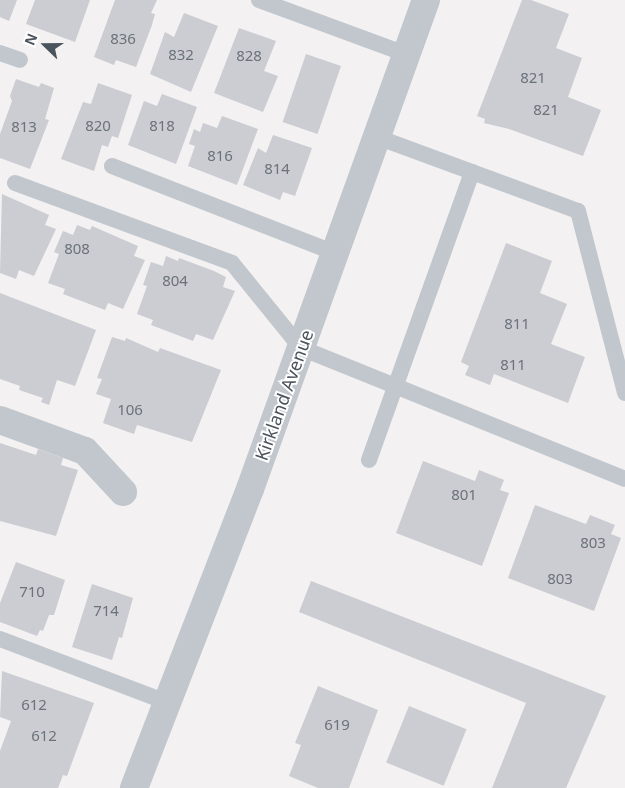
<!DOCTYPE html>
<style>
body{margin:0}
#map{position:relative;width:625px;height:788px;overflow:hidden;background:#f3f1f1;font-family:"Noto Sans",sans-serif}
div>[style]{position:absolute}
[style*='--x']{left:calc(var(--x)*1px);top:calc(var(--y)*1px);width:calc(var(--w)*1px);rotate:calc(var(--a)*1deg)}
.building>*{inset:0;background:#cbcdd2;transform-origin:0 0}
.lane>*{height:16px;margin:-8px;padding:0 8px;transform-origin:8px;border-radius:8px;background:#c1c7cd}
.street>*{height:28px;margin:-14px;padding:0 14px;transform-origin:14px;border-radius:14px;background:#c1c7cd}
span{translate:-50% -50%;white-space:nowrap;text-align:center;line-height:1.15;-webkit-text-stroke:4px #fff;paint-order:stroke}
.number-label{font-size:15px;color:#6b727a}
.number-label span{-webkit-text-stroke-width:0}
.street-label{font-size:18px;color:#4b535c}
.north{position:absolute;left:20px;top:20px;width:50px;height:50px;-webkit-text-stroke:4px #fff;paint-order:stroke;rotate:292deg;font-size:14px;font-weight:700;line-height:20px;text-align:center;color:#4b535c}
.north::after{content:'';display:block;margin:auto;width:18px;height:22px;background:#4b535c;clip-path:polygon(50% 0,100% 100%,50% 72%,0 100%)}
</style>
<div id="map">
<div class="building">
<div style="clip-path:polygon(0 0,17px 0,9px 21px,0 17px)"></div>
<div style="clip-path:polygon(35px 0,90px 0,75px 42px,26px 24px)"></div>
<div style="clip-path:polygon(115px 0,157px 0,151px 13px,155px 14px,152px 25px,136px 67px,116px 60px,114px 65px,94px 57px)"></div>
<div style="clip-path:polygon(522px 0,531px 0,569px 14px,556px 48px,582px 58px,568px 97px,601px 110px,583px 156px,509px 129px,484px 123px,485px 119px,477px 116px)"></div>
<div style="clip-path:polygon(184px 13px,218px 26px,191px 92px,150px 74px,165px 32px,174px 37px)"></div>
<div style="clip-path:polygon(239px 28px,276px 41px,264px 71px,278px 76px,263px 112px,214px 93px)"></div>
<div style="left:306px;top:54px;width:37px;height:72px;rotate:19deg"></div>
<div style="clip-path:polygon(16px 79px,39px 87px,41px 83px,54px 88px,45px 119px,49px 120px,30px 169px,0 158px,0 134px,12px 101px,10px 96px)"></div>
<div style="clip-path:polygon(98px 83px,132px 95px,118px 138px,112px 136px,108px 147px,102px 145px,94px 171px,61px 159px,83px 102px,91px 104px)"></div>
<div style="clip-path:polygon(162px 94px,197px 107px,176px 164px,128px 145px,144px 101px,157px 106px)"></div>
<div style="clip-path:polygon(222px 116px,258px 129px,237px 185px,188px 166px,195px 146px,189px 144px,194px 129px,200px 132px,203px 123px,217px 128px)"></div>
<div style="clip-path:polygon(273px 135px,312px 148px,295px 196px,283px 192px,280px 200px,243px 185px,258px 148px,266px 153px)"></div>
<div style="clip-path:polygon(2px 194px,49px 215px,45px 225px,56px 229px,34px 276px,19px 270px,16px 279px,0 273px)"></div>
<div style="clip-path:polygon(77px 225px,90px 230px,92px 226px,138px 246px,134px 256px,145px 260px,123px 309px,108px 303px,105px 310px,63px 294px,65px 289px,48px 283px,59px 254px,54px 252px,63px 231px,73px 235px)"></div>
<div style="clip-path:polygon(506px 243px,552px 261px,540px 293px,567px 304px,551px 344px,585px 357px,568px 403px,494px 374px,490px 385px,465px 375px,469px 366px,461px 362px)"></div>
<div style="clip-path:polygon(166px 256px,178px 261px,179px 258px,214px 271px,226px 277px,223px 287px,235px 291px,213px 340px,196px 334px,193px 341px,151px 325px,153px 320px,137px 314px,147px 286px,143px 285px,151px 262px,163px 266px)"></div>
<div style="clip-path:polygon(0 293px,96px 330px,75px 386px,57px 380px,49px 405px,41px 402px,43px 398px,19px 390px,20px 386px,0 379px)"></div>
<div style="clip-path:polygon(112px 337px,125px 341px,126px 338px,158px 352px,160px 348px,221px 370px,192px 442px,137px 425px,134px 434px,103px 423px,111px 399px,96px 394px,102px 379px,97px 378px)"></div>
<div style="clip-path:polygon(0 443px,36px 455px,38px 449px,63px 458px,61px 465px,78px 470px,56px 536px,0 521px)"></div>
<div style="clip-path:polygon(423px 461px,475px 481px,479px 470px,504px 480px,500px 490px,509px 493px,482px 566px,396px 533px)"></div>
<div style="clip-path:polygon(535px 505px,586px 524px,590px 515px,615px 525px,611px 534px,621px 538px,594px 611px,508px 578px)"></div>
<div style="clip-path:polygon(16px 562px,65px 580px,54px 615px,49px 615px,43px 631px,40px 630px,37px 636px,0 622px,0 603px)"></div>
<div style="clip-path:polygon(311px 581px,606px 696px,566px 788px,492px 788px,526px 703px,299px 612px)"></div>
<div style="clip-path:polygon(92px 584px,133px 598px,122px 638px,119px 637px,112px 660px,72px 647px)"></div>
<div style="clip-path:polygon(2px 671px,94px 703px,67px 776px,63px 775px,58px 788px,0 788px,0 751px,11px 721px,0 717px)"></div>
<div style="clip-path:polygon(318px 686px,378px 710px,349px 788px,318px 788px,289px 776px,301px 745px,295px 743px)"></div>
<div style="left:409px;top:706px;width:62px;height:61px;rotate:22deg"></div>
</div>
<div class="lane">
<div style="--x:259;--y:0;--w:157;--a:20.2"></div>
<div style="--x:0;--y:53;--w:21;--a:19"></div>
<div style="--x:377;--y:137;--w:214;--a:20.2"></div>
<div style="--x:578;--y:211;--w:188;--a:75.5"></div>
<div style="--x:112;--y:166;--w:239;--a:21.3"></div>
<div style="--x:15;--y:183;--w:231;--a:20.2"></div>
<div style="--x:232;--y:263;--w:109;--a:50.9"></div>
<div style="--x:301;--y:348;--w:349;--a:22"></div>
<div style="--x:369;--y:460;--w:306;--a:-70.3"></div>
<div style="--x:0;--y:639;--w:178;--a:20.7"></div>
</div>
<div class="street">
<div style="--x:0;--y:420;--w:90;--a:20"></div>
<div style="--x:85;--y:451;--w:56;--a:47.2"></div>
<div style="--x:134;--y:788;--w:321;--a:-68.8"></div>
<div style="--x:250;--y:489;--w:520;--a:-70.21"></div>
</div>
<div class="number-label">
<span style="left:123px;top:39px">836</span>
<span style="left:181px;top:55px">832</span>
<span style="left:249px;top:56px">828</span>
<span style="left:533px;top:78px">821</span>
<span style="left:546px;top:110px">821</span>
<span style="left:98px;top:126px">820</span>
<span style="left:162px;top:126px">818</span>
<span style="left:24px;top:127px">813</span>
<span style="left:220px;top:156px">816</span>
<span style="left:277px;top:169px">814</span>
<span style="left:77px;top:249px">808</span>
<span style="left:175px;top:281px">804</span>
<span style="left:517px;top:324px">811</span>
<span style="left:513px;top:365px">811</span>
<span style="left:130px;top:410px">106</span>
<span style="left:464px;top:495px">801</span>
<span style="left:593px;top:543px">803</span>
<span style="left:560px;top:579px">803</span>
<span style="left:32px;top:592px">710</span>
<span style="left:106px;top:611px">714</span>
<span style="left:34px;top:705px">612</span>
<span style="left:337px;top:725px">619</span>
<span style="left:44px;top:736px">612</span>
</div>
<div class="street-label">
<span style="left:284px;top:395px;rotate:-70deg">Kirkland Avenue</span>
</div>
<div class="north">N</div>
</div>
